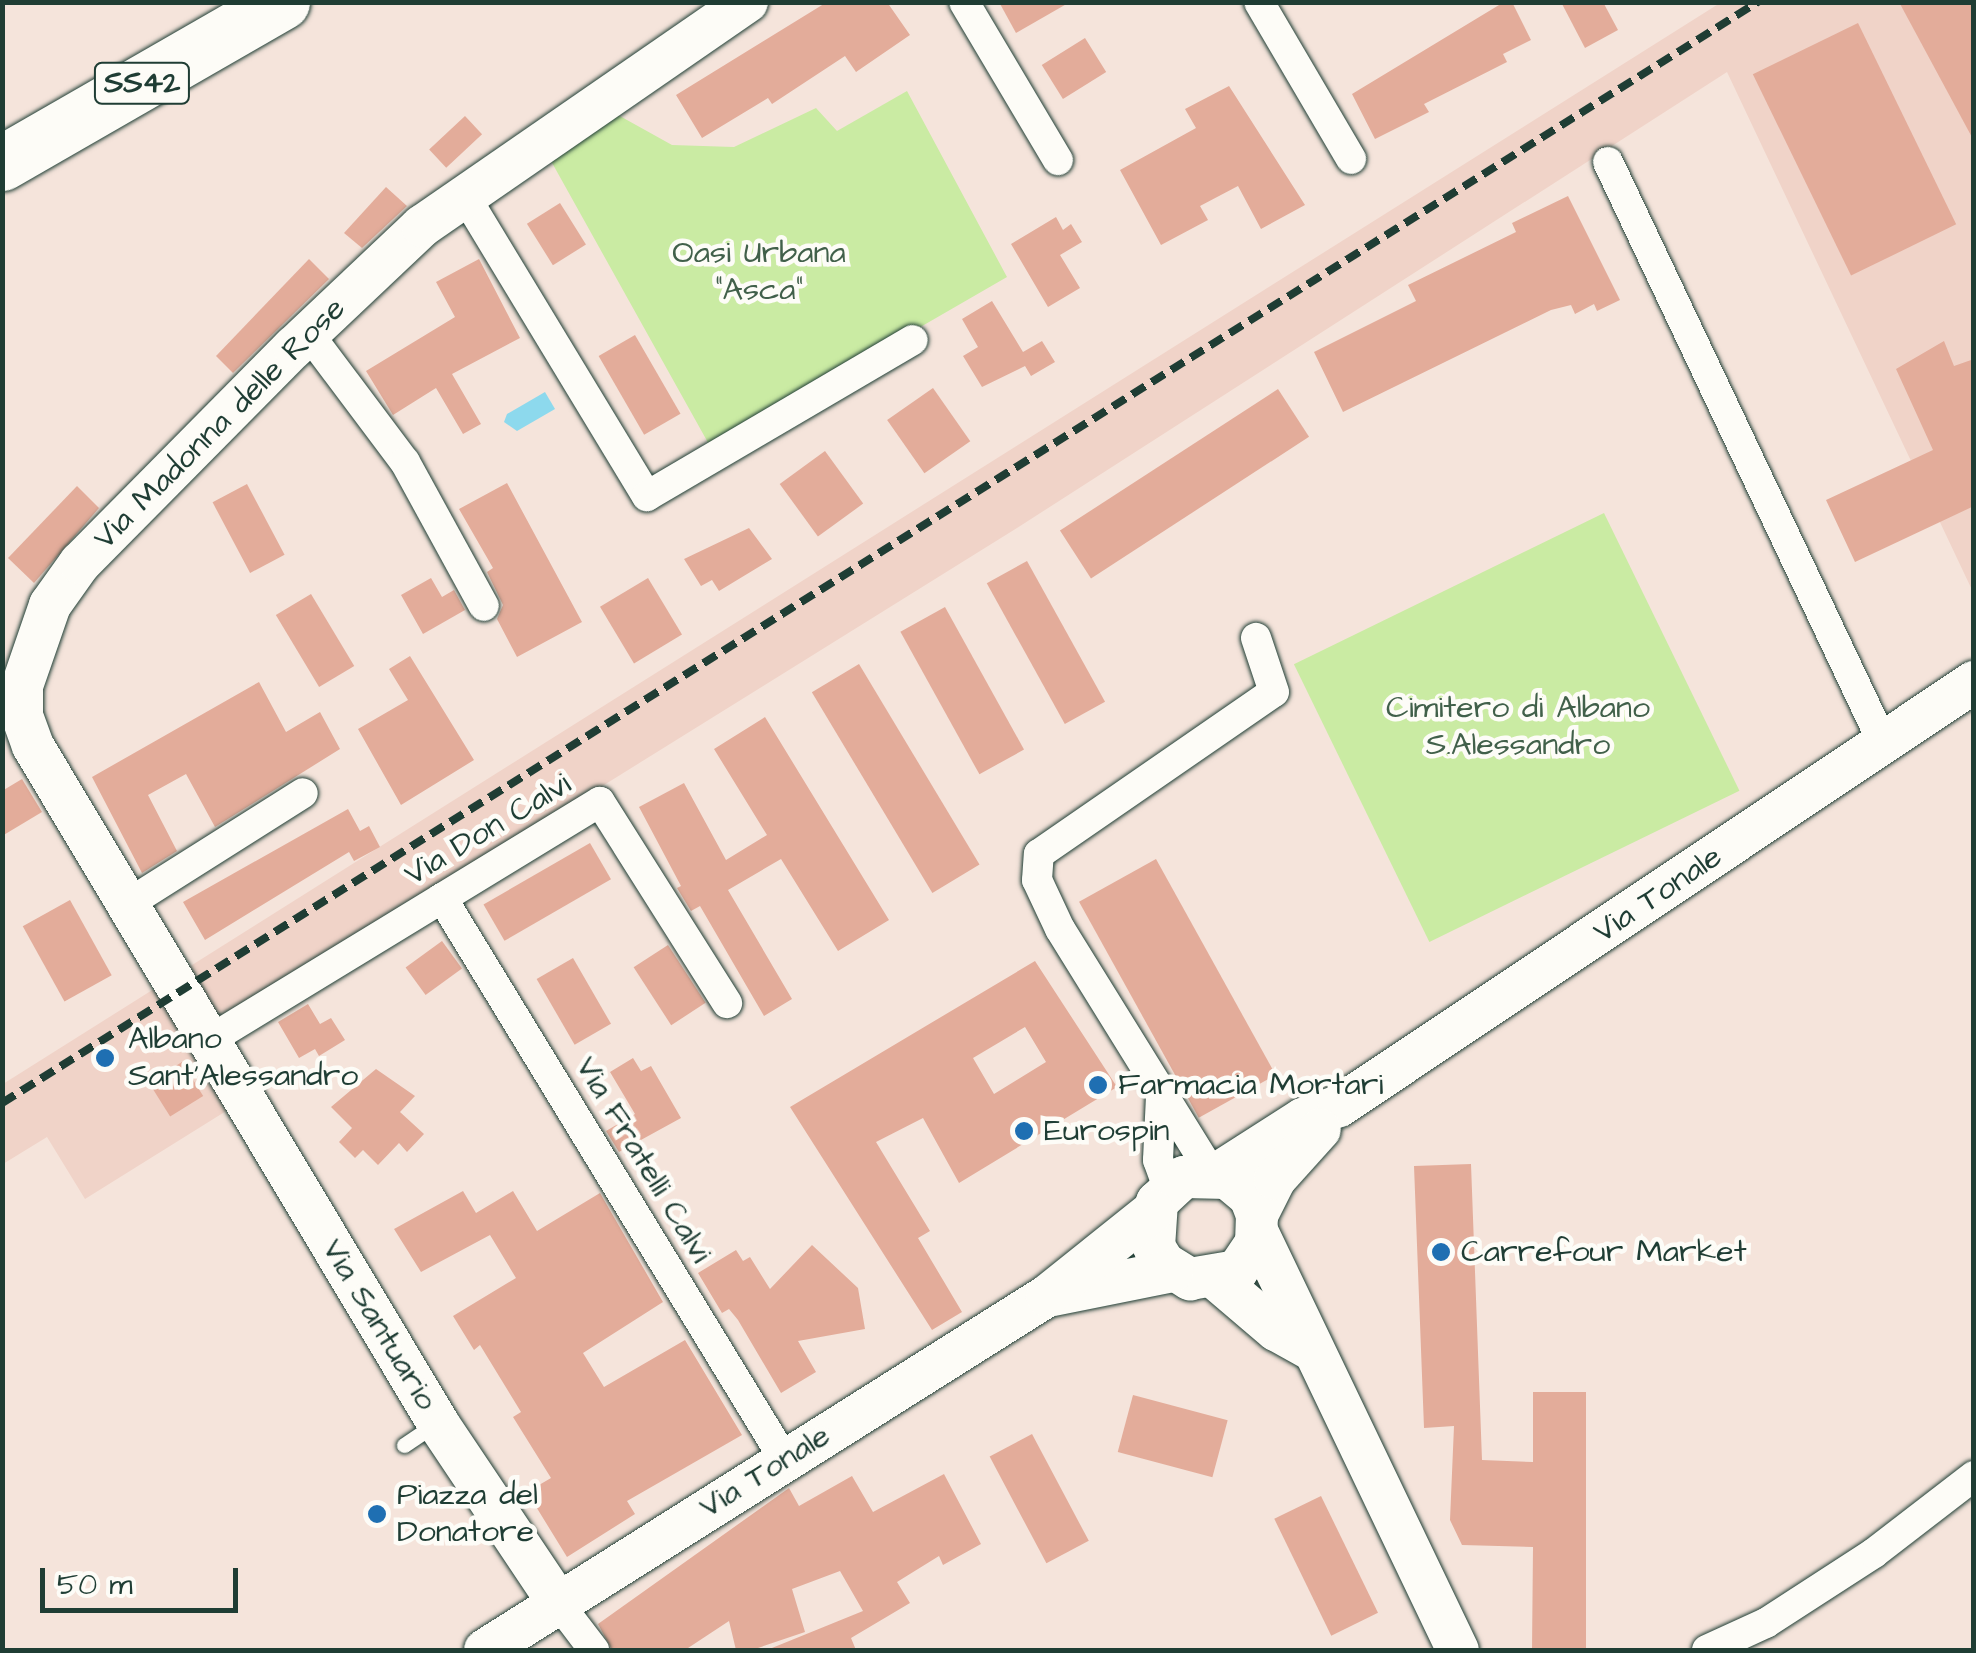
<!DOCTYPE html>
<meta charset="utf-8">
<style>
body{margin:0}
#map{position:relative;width:1976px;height:1653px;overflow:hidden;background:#f5e4db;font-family:"Architects Daughter",sans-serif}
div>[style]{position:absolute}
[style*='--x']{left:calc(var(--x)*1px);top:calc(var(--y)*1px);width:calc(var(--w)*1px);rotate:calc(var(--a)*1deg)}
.built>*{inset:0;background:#f0d3c8}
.green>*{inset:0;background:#caeba3;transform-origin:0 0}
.water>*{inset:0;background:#8dd9ed}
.building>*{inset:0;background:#e3ac9a;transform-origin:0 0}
.roads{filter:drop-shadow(0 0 2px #1f3d34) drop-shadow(0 0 2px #1f3d34)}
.lane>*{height:15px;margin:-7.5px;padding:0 7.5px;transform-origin:7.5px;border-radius:7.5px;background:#fdfcf7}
.street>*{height:30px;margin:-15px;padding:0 15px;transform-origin:15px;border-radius:15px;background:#fdfcf7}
.secondary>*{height:42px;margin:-21px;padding:0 21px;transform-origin:21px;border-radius:21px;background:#fdfcf7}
.highway>*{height:55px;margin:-27.5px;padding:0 27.5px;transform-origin:27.5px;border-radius:27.5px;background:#fdfcf7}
.rail>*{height:8px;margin-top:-4px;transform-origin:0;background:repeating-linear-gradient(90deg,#1f3d34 0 15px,transparent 0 23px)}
.dots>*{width:28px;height:28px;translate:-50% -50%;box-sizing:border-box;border:5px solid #fdfcf7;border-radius:50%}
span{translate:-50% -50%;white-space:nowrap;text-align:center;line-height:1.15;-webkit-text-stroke:9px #fdfcf7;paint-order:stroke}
.shield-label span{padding:2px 8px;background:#fdfcf7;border:2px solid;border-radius:8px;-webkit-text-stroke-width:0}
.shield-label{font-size:30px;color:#1f3d34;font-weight:700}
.park-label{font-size:32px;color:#41604a}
.street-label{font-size:32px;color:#1f3d34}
.poi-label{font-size:32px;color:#1f3d34}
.left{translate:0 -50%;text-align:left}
.frame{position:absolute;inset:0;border:5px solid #1f3d34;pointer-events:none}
.scale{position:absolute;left:40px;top:1568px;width:198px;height:45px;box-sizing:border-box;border:5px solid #1f3d34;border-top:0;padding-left:12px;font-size:30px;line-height:35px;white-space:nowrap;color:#1f3d34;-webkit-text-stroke:8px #fdfcf7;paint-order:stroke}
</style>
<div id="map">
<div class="built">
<div style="clip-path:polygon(1720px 3px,1973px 3px,1973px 592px,1727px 72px,1017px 528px,191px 1042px,231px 1108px,85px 1199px,47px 1137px,3px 1164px,3px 1084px)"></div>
</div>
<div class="green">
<div style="clip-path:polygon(907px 91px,1007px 277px,711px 448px,546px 152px,609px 110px,672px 145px,734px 147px,816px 108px,837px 131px)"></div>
<div style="left:1604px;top:513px;width:309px;height:345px;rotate:64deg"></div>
</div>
<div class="water">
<div style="clip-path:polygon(545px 392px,555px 409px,517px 431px,504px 422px,507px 414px)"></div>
</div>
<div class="building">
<div style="clip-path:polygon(827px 2px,887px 2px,910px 35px,856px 72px,845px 56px,772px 104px,768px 98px,702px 138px,676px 95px)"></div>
<div style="clip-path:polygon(999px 2px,1070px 2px,1016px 33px)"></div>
<div style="clip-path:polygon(1504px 2px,1512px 2px,1531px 40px,1503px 54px,1507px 62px,1424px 104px,1429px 112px,1375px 139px,1352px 94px)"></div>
<div style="clip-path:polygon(1561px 2px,1603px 2px,1618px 30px,1585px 48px)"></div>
<div style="clip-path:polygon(1899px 2px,1974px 2px,1974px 141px)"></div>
<div style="left:1858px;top:23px;width:224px;height:117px;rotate:64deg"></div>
<div style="left:1085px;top:38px;width:40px;height:51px;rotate:58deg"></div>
<div style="clip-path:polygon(1229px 86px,1305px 205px,1261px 229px,1238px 186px,1200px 206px,1208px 220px,1161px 245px,1120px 170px,1196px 128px,1185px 109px)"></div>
<div style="left:465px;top:116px;width:25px;height:49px;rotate:47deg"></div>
<div style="clip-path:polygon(386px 187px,407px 206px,362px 248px,344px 233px)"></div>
<div style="clip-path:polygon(1568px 196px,1620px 300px,1597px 311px,1594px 304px,1575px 314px,1571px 305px,1551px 310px,1343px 412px,1314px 352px,1416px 301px,1408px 285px,1516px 232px,1512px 223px)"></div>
<div style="left:560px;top:203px;width:49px;height:39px;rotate:58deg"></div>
<div style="clip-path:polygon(1056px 217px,1063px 230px,1071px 224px,1082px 242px,1060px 255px,1080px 288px,1048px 307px,1011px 244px)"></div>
<div style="clip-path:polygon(309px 259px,329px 279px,233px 373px,216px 356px)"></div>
<div style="clip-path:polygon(479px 259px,520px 338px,452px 374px,481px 424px,463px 434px,436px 388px,393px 415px,366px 371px,455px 317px,436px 282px)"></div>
<div style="clip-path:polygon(992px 301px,1023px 352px,1042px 341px,1055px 362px,1031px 376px,1025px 366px,982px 387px,963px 356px,978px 347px,962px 319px)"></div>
<div style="left:635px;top:335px;width:91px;height:42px;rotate:60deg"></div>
<div style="clip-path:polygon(1944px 341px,1954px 366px,1974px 359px,1974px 506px,1855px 562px,1826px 500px,1933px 450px,1896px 369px)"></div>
<div style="left:933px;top:388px;width:65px;height:56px;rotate:55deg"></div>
<div style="left:1278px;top:389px;width:57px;height:260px;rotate:57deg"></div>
<div style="left:825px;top:451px;width:65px;height:56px;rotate:54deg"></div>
<div style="clip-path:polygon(507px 483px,582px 622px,517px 657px,497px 619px,503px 605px,487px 572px,493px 568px,459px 509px)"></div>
<div style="left:247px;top:484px;width:80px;height:39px;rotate:62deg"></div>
<div style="clip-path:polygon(77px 486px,99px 508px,34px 583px,8px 558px)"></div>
<div style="clip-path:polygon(749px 528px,772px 559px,719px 591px,712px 580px,701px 586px,684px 559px)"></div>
<div style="left:1027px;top:561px;width:161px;height:46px;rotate:61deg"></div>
<div style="clip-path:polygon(431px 578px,442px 597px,454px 590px,465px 610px,423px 634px,401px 595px)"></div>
<div style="left:648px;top:578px;width:66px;height:56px;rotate:59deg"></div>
<div style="left:311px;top:594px;width:84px;height:41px;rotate:59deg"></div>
<div style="left:945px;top:607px;width:163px;height:51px;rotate:61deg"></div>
<div style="clip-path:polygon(410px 656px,474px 760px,401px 805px,358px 729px,408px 700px,389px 669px)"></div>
<div style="left:859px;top:664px;width:234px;height:55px;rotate:59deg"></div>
<div style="clip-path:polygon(259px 682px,286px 732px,320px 712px,340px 749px,215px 827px,186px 774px,148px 795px,177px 851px,142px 873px,92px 777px)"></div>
<div style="clip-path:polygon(765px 717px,889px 920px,838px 951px,781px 859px,728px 890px,792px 999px,764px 1016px,700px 906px,691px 911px,677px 888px,681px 886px,639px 807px,684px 783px,726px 860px,767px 835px,714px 749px)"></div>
<div style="clip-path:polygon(22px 779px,42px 812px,2px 836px,2px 791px)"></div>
<div style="clip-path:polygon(348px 809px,360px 831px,369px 826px,380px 847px,354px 861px,349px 852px,205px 940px,183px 902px)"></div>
<div style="left:590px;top:843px;width:42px;height:123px;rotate:60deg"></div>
<div style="left:1156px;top:859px;width:247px;height:88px;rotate:61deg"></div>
<div style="left:70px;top:900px;width:86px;height:54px;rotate:61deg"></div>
<div style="left:442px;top:941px;width:34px;height:45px;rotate:54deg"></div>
<div style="left:668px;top:945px;width:69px;height:41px;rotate:57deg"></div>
<div style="left:573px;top:958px;width:76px;height:42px;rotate:60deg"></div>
<div style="clip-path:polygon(evenodd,1035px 961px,1117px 1087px,959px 1183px,923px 1118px,876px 1142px,930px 1231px,918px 1238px,962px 1312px,932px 1330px,790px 1107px,1035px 961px,1025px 1027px,1046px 1062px,994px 1094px,973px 1058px,1025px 1027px)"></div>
<div style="clip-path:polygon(308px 1004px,320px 1024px,331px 1018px,345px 1040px,319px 1056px,315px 1049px,299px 1058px,278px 1022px)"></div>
<div style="clip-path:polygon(633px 1058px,641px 1071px,651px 1066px,681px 1118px,619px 1152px,606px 1131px,635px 1114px,610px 1072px)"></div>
<div style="left:182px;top:1062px;width:40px;height:39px;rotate:58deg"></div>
<div style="clip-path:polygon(376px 1069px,415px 1096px,400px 1112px,424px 1134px,407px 1152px,399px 1143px,378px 1165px,363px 1150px,355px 1158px,339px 1142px,352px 1128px,331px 1107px)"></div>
<div style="clip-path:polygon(1471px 1164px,1482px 1460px,1533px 1462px,1533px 1392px,1586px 1392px,1586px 1650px,1532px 1650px,1533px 1547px,1462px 1545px,1450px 1520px,1454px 1426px,1424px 1428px,1414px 1166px)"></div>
<div style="clip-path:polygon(463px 1191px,476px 1213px,513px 1191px,537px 1231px,600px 1193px,663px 1302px,583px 1353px,604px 1387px,685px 1340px,742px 1435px,627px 1501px,635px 1514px,567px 1557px,527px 1492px,551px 1478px,513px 1417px,521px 1412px,480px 1345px,474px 1350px,453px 1316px,516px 1278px,490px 1235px,421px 1272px,394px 1229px)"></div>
<div style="clip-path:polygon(812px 1245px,858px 1288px,865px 1329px,798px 1341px,816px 1372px,781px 1393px,738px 1320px,729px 1309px,722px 1313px,698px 1273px,736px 1250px,743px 1261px,750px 1257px,770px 1289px)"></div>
<div style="left:1133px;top:1395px;width:98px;height:59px;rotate:15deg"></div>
<div style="left:1032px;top:1434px;width:121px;height:48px;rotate:62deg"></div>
<div style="clip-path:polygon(944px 1474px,981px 1544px,943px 1565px,939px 1556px,897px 1582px,910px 1603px,851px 1638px,856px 1650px,767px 1650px,863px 1611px,840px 1571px,792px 1589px,805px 1632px,752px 1650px,736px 1650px,729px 1621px,685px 1650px,612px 1650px,598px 1624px,789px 1488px,799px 1506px,852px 1476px,873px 1512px)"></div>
<div style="left:1321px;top:1496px;width:130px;height:52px;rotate:64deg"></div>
</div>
<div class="roads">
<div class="lane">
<div style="--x:404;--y:1445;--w:36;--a:-34"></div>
</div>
<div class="street">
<div style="--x:964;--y:2;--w:184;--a:59.3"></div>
<div style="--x:1259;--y:2;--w:182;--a:59.6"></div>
<div style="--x:1608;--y:162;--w:645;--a:64.67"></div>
<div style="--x:465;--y:196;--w:351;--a:58.8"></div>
<div style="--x:647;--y:496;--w:308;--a:-30.4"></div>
<div style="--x:308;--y:333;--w:161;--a:53.1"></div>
<div style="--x:405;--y:462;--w:164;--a:61.3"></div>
<div style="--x:442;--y:898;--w:657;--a:58.63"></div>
<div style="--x:126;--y:905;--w:209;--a:-32.3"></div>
<div style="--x:208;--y:1041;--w:459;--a:-31.4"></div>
<div style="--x:600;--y:802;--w:238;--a:57.7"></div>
<div style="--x:1161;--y:1096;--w:64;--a:92.7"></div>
<div style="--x:1158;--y:1160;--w:29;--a:70"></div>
<div style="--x:1212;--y:1174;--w:288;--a:-121.8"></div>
<div style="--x:1060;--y:929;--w:54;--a:-115.1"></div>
<div style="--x:1037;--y:880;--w:26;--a:-86"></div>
<div style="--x:1039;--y:854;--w:285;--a:-34.6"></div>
<div style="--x:1274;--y:692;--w:57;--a:-108.4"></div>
<div style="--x:559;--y:1604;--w:58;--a:52.7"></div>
<div style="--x:1707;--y:1650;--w:65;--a:-24.6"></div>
<div style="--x:1766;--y:1623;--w:129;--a:-32.9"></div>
<div style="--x:1874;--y:1553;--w:126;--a:-37.6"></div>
</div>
<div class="secondary">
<div style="--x:1217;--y:1174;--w:102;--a:-32.6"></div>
<div style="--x:1303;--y:1119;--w:38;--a:-20"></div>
<div style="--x:1339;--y:1106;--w:764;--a:-33.73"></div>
<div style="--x:1257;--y:1215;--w:19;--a:-111"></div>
<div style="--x:1250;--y:1197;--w:30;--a:-140"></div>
<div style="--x:1227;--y:1178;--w:43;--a:-178.7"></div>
<div style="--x:1184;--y:1177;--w:37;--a:137"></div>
<div style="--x:1157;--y:1202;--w:45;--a:93.8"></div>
<div style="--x:1154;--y:1247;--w:19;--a:58"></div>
<div style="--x:1164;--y:1263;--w:31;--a:32"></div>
<div style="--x:1190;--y:1279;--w:48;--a:-9.7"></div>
<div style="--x:1237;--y:1271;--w:34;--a:-56"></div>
<div style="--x:1256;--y:1243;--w:28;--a:-88"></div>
<div style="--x:1257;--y:1215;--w:40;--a:-63.4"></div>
<div style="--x:1275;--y:1179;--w:67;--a:-48"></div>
<div style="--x:1257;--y:1231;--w:465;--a:64.4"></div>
<div style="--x:1216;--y:1279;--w:79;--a:40.4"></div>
<div style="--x:1276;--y:1330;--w:38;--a:29"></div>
<div style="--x:1053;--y:1295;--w:122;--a:-11.3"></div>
<div style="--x:559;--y:1604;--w:218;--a:-123.8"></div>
<div style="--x:438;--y:1423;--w:789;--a:-120.89"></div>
<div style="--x:33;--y:746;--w:32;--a:-110"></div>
<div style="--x:22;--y:716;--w:30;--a:-90"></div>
<div style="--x:22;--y:686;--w:86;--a:-70.9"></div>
<div style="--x:50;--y:605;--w:52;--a:-54.5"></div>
<div style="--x:80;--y:563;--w:304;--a:-45.3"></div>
<div style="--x:294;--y:347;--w:176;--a:-43.4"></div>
<div style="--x:422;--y:226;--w:395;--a:-34.6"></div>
<div style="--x:485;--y:1650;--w:664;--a:-32.21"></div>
<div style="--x:1047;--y:1296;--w:136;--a:-38.7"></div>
</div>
<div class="highway">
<div style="--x:2;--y:163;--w:323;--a:-29.9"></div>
</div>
</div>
<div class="rail">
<div style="--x:2;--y:1103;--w:2073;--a:-32.09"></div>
</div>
<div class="dots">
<div style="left:105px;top:1058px;background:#1f6fb2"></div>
<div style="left:1098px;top:1085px;background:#1f6fb2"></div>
<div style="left:1024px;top:1131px;background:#1f6fb2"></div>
<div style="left:1441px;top:1252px;background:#1f6fb2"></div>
<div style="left:377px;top:1514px;background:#1f6fb2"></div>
</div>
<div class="shield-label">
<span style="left:142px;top:83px">SS42</span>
</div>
<div class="park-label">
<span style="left:759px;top:272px">Oasi Urbana<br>"Asca"</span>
<span style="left:1518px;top:727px">Cimitero di Albano<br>S.Alessandro</span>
</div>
<div class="street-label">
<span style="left:220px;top:424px;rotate:-45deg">Via Madonna delle Rose</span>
<span style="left:488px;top:830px;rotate:-31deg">Via Don Calvi</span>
<span style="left:1658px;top:895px;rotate:-34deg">Via Tonale</span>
<span style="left:643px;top:1160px;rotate:59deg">Via Fratelli Calvi</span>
<span style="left:379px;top:1325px;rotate:59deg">Via Santuario</span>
<span style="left:765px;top:1472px;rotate:-32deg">Via Tonale</span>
</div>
<div class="poi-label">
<span class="left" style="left:128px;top:1058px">Albano<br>Sant’Alessandro</span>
<span class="left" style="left:1118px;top:1085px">Farmacia Mortari</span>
<span class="left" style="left:1044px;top:1131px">Eurospin</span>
<span class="left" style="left:1461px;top:1252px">Carrefour Market</span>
<span class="left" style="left:397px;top:1514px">Piazza del<br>Donatore</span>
</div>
<div class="frame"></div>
<div class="scale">50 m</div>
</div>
